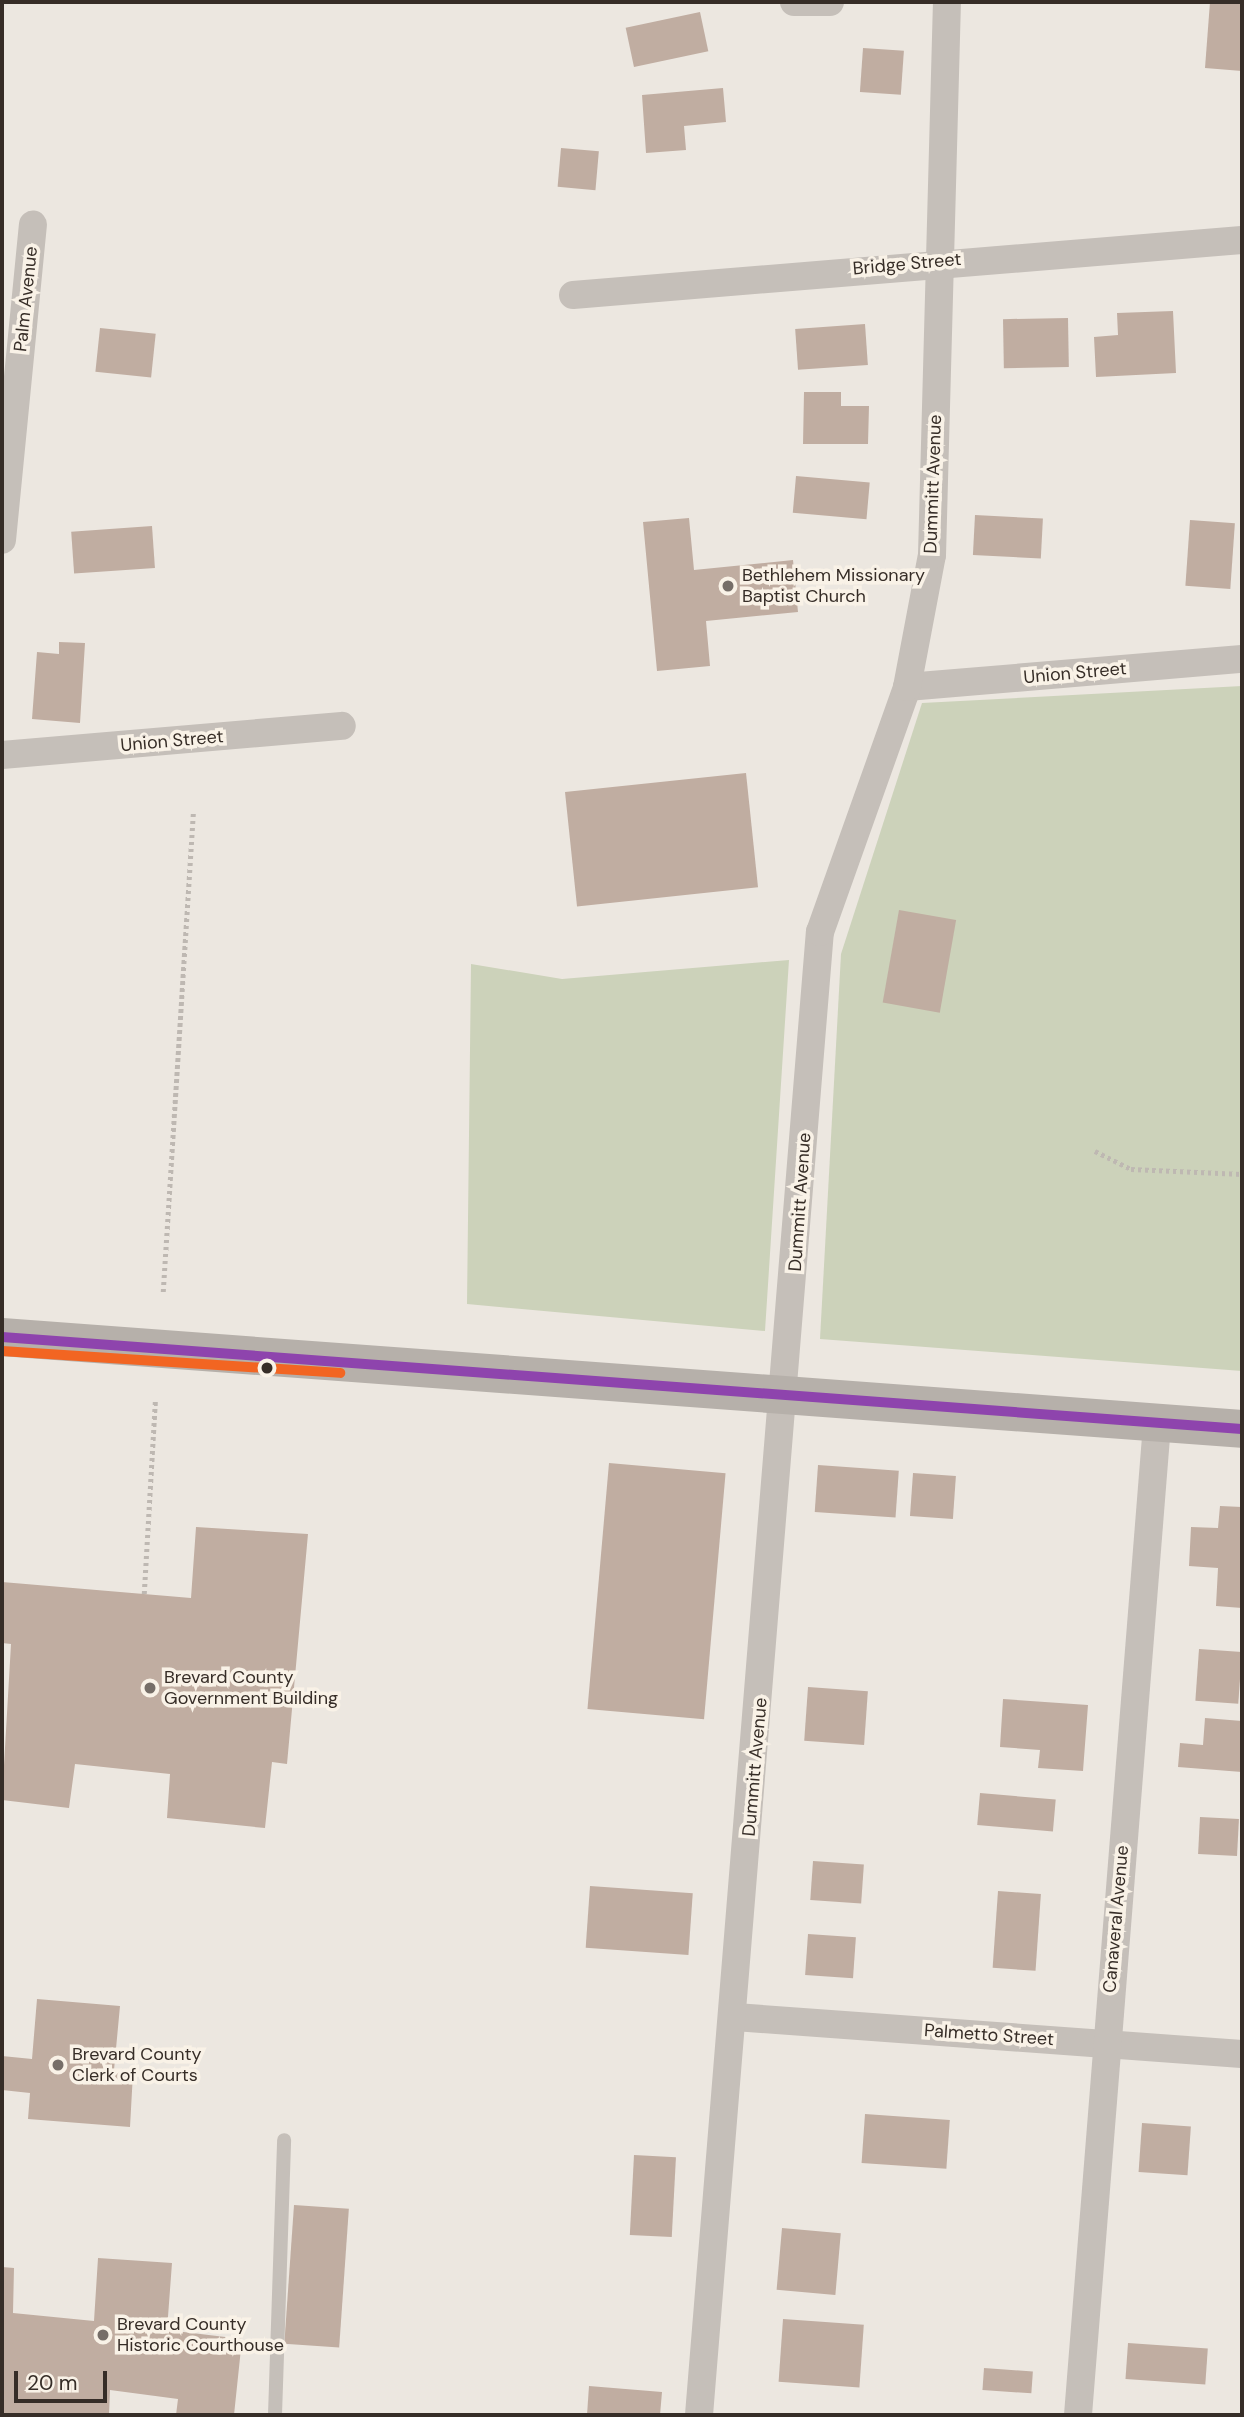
<!DOCTYPE html>
<style>
body{margin:0}
#map{position:relative;width:1244px;height:2417px;overflow:hidden;background:#ece7e0;font-family:"DM Sans",sans-serif}
div>[style]{position:absolute}
[style*='--x']{left:calc(var(--x)*1px);top:calc(var(--y)*1px);width:calc(var(--w)*1px);rotate:calc(var(--a)*1deg)}
.green>*{inset:0;background:#ccd2ba}
.building>*{inset:0;background:#c0ada1;transform-origin:0 0}
.path>*{height:4.5px;margin-top:-2.25px;transform-origin:0;background:repeating-linear-gradient(90deg,#beb8b2 0 3.5px,transparent 0 7px)}
.service>*{height:14px;margin:-7px;padding:0 7px;transform-origin:7px;border-radius:7px;background:#c5bfb9}
.minor>*{height:28px;margin:-14px;padding:0 14px;transform-origin:14px;border-radius:14px;background:#c5bfb9}
.secondary>*{height:38px;margin:-19px;padding:0 19px;transform-origin:19px;border-radius:19px;background:#b6b0aa}
.bus-1>*{height:10px;margin:-5px;padding:0 5px;transform-origin:5px;border-radius:5px;background:#8e44ad}
.bus-2>*{height:10px;margin:-5px;padding:0 5px;transform-origin:5px;border-radius:5px;background:#f26522}
.dots>*{width:19px;height:19px;translate:-50% -50%;box-sizing:border-box;border:4px solid #f9f2e7;border-radius:50%}
span{translate:-50% -50%;white-space:nowrap;text-align:center;line-height:1.15;-webkit-text-stroke:7px #f9f2e7;paint-order:stroke}
.street-label{font-size:18px;color:#362d27}
.poi-label{font-size:18px;color:#362d27}
.left{translate:0 -50%;text-align:left}
.frame{position:absolute;inset:0;border:4px solid #362d27;pointer-events:none}
.scale{position:absolute;left:14px;top:2371px;width:93px;height:32px;box-sizing:border-box;border:4px solid #362d27;border-top:0;padding-left:9px;font-size:21px;line-height:24px;white-space:nowrap;color:#362d27;-webkit-text-stroke:5px #f9f2e7;paint-order:stroke}
</style>
<div id="map">
<div class="green">
<div style="clip-path:polygon(1242px 686px,1242px 1371px,820px 1339px,841px 954px,922px 703px)"></div>
<div style="clip-path:polygon(789px 960px,765px 1331px,467px 1304px,471px 964px,562px 979px)"></div>
</div>
<div class="building">
<div style="clip-path:polygon(1210px 2px,1242px 2px,1242px 71px,1205px 68px)"></div>
<div style="left:700px;top:12px;width:40px;height:76px;rotate:78deg"></div>
<div style="left:863px;top:48px;width:41px;height:44px;rotate:4deg"></div>
<div style="clip-path:polygon(723px 88px,726px 122px,684px 126px,686px 150px,646px 153px,642px 95px)"></div>
<div style="left:561px;top:148px;width:38px;height:39px;rotate:5deg"></div>
<div style="clip-path:polygon(1173px 311px,1176px 373px,1096px 377px,1094px 337px,1118px 335px,1117px 313px)"></div>
<div style="left:1068px;top:318px;width:49px;height:65px;rotate:89deg"></div>
<div style="left:865px;top:324px;width:41px;height:70px;rotate:86deg"></div>
<div style="left:100px;top:328px;width:56px;height:44px;rotate:6deg"></div>
<div style="clip-path:polygon(804px 392px,841px 392px,841px 406px,869px 406px,868px 444px,803px 444px)"></div>
<div style="left:796px;top:476px;width:74px;height:37px;rotate:5deg"></div>
<div style="left:975px;top:515px;width:68px;height:40px;rotate:3deg"></div>
<div style="clip-path:polygon(689px 518px,694px 570px,793px 560px,798px 612px,706px 621px,710px 666px,657px 671px,643px 522px)"></div>
<div style="left:1190px;top:520px;width:45px;height:66px;rotate:4deg"></div>
<div style="left:152px;top:526px;width:42px;height:81px;rotate:86deg"></div>
<div style="clip-path:polygon(59px 642px,85px 643px,80px 723px,32px 719px,37px 652px,59px 654px)"></div>
<div style="left:746px;top:773px;width:115px;height:182px;rotate:84deg"></div>
<div style="left:899px;top:910px;width:58px;height:94px;rotate:10deg"></div>
<div style="left:609px;top:1463px;width:117px;height:247px;rotate:5deg"></div>
<div style="left:818px;top:1465px;width:81px;height:47px;rotate:4deg"></div>
<div style="left:913px;top:1473px;width:43px;height:43px;rotate:4deg"></div>
<div style="clip-path:polygon(1220px 1506px,1242px 1507px,1242px 1608px,1216px 1606px,1218px 1568px,1189px 1566px,1191px 1527px,1218px 1528px)"></div>
<div style="clip-path:polygon(196px 1527px,308px 1534px,287px 1764px,272px 1762px,265px 1828px,167px 1818px,170px 1774px,75px 1764px,69px 1808px,2px 1800px,11px 1644px,2px 1643px,2px 1582px,191px 1598px)"></div>
<div style="left:1199px;top:1649px;width:43px;height:52px;rotate:4deg"></div>
<div style="left:808px;top:1687px;width:60px;height:54px;rotate:4deg"></div>
<div style="clip-path:polygon(1003px 1699px,1088px 1705px,1083px 1771px,1038px 1768px,1040px 1750px,1000px 1747px)"></div>
<div style="clip-path:polygon(1205px 1718px,1242px 1721px,1242px 1772px,1178px 1767px,1180px 1743px,1203px 1745px)"></div>
<div style="left:980px;top:1793px;width:76px;height:32px;rotate:5deg"></div>
<div style="left:1200px;top:1817px;width:39px;height:37px;rotate:3deg"></div>
<div style="left:813px;top:1861px;width:51px;height:39px;rotate:4deg"></div>
<div style="left:590px;top:1886px;width:103px;height:62px;rotate:4deg"></div>
<div style="left:998px;top:1891px;width:43px;height:77px;rotate:4deg"></div>
<div style="left:808px;top:1934px;width:48px;height:41px;rotate:4deg"></div>
<div style="clip-path:polygon(37px 1999px,120px 2006px,114px 2070px,133px 2073px,130px 2127px,28px 2119px,30px 2093px,2px 2090px,2px 2056px,32px 2059px)"></div>
<div style="left:865px;top:2114px;width:85px;height:49px;rotate:4deg"></div>
<div style="left:1142px;top:2123px;width:49px;height:49px;rotate:4deg"></div>
<div style="left:634px;top:2155px;width:42px;height:80px;rotate:3deg"></div>
<div style="left:294px;top:2205px;width:55px;height:139px;rotate:4deg"></div>
<div style="left:782px;top:2228px;width:59px;height:62px;rotate:5deg"></div>
<div style="clip-path:polygon(98px 2258px,172px 2263px,167px 2330px,242px 2339px,234px 2415px,176px 2415px,178px 2399px,110px 2390px,109px 2415px,2px 2415px,2px 2267px,14px 2268px,13px 2313px,94px 2321px)"></div>
<div style="left:783px;top:2319px;width:81px;height:63px;rotate:4deg"></div>
<div style="left:1128px;top:2343px;width:80px;height:36px;rotate:4deg"></div>
<div style="left:984px;top:2368px;width:49px;height:22px;rotate:4deg"></div>
<div style="clip-path:polygon(589px 2386px,662px 2392px,660px 2415px,587px 2415px)"></div>
</div>
<div class="path">
<div style="--x:1095;--y:1151;--w:40;--a:26.6"></div>
<div style="--x:1131;--y:1169;--w:111;--a:2.6"></div>
<div style="--x:163;--y:1292;--w:482;--a:-86.4"></div>
<div style="--x:144;--y:1594;--w:193;--a:-86.7"></div>
</div>
<div class="service">
<div style="--x:275;--y:2415;--w:275;--a:-88.1"></div>
</div>
<div class="minor">
<div style="--x:794;--y:2;--w:36;--a:0"></div>
<div style="--x:573;--y:295;--w:671;--a:-4.7"></div>
<div style="--x:2;--y:540;--w:317;--a:-84.4"></div>
<div style="--x:907;--y:687;--w:336;--a:-4.8"></div>
<div style="--x:2;--y:755;--w:341;--a:-4.9"></div>
<div style="--x:735;--y:2017;--w:508;--a:4.17"></div>
<div style="--x:699;--y:2415;--w:1488;--a:-85.34"></div>
<div style="--x:820;--y:932;--w:260;--a:-70.4"></div>
<div style="--x:907;--y:687;--w:134;--a:-79.3"></div>
<div style="--x:932;--y:555;--w:553;--a:-88.45"></div>
<div style="--x:1078;--y:2415;--w:994;--a:-85.44"></div>
</div>
<div class="secondary">
<div style="--x:2;--y:1337;--w:1243;--a:4.24"></div>
</div>
<div class="bus-1">
<div style="--x:2;--y:1337;--w:1243;--a:4.24"></div>
</div>
<div class="bus-2">
<div style="--x:2;--y:1351;--w:339;--a:3.7"></div>
</div>
<div class="dots">
<div style="left:728px;top:586px;background:#766e68"></div>
<div style="left:267px;top:1368px;background:#362d27"></div>
<div style="left:150px;top:1688px;background:#766e68"></div>
<div style="left:58px;top:2065px;background:#766e68"></div>
<div style="left:103px;top:2335px;background:#766e68"></div>
</div>
<div class="street-label">
<span style="left:907px;top:264px;rotate:-5deg">Bridge Street</span>
<span style="left:26px;top:299px;rotate:-84deg">Palm Avenue</span>
<span style="left:933px;top:484px;rotate:-88deg">Dummitt Avenue</span>
<span style="left:1075px;top:673px;rotate:-5deg">Union Street</span>
<span style="left:172px;top:741px;rotate:-5deg">Union Street</span>
<span style="left:800px;top:1202px;rotate:-86deg">Dummitt Avenue</span>
<span style="left:755px;top:1767px;rotate:-85deg">Dummitt Avenue</span>
<span style="left:1116px;top:1919px;rotate:-85deg">Canaveral Avenue</span>
<span style="left:989px;top:2035px;rotate:4deg">Palmetto Street</span>
</div>
<div class="poi-label">
<span class="left" style="left:742px;top:586px">Bethlehem Missionary<br>Baptist Church</span>
<span class="left" style="left:164px;top:1688px">Brevard County<br>Government Building</span>
<span class="left" style="left:72px;top:2065px">Brevard County<br>Clerk of Courts</span>
<span class="left" style="left:117px;top:2335px">Brevard County<br>Historic Courthouse</span>
</div>
<div class="frame"></div>
<div class="scale">20 m</div>
</div>
